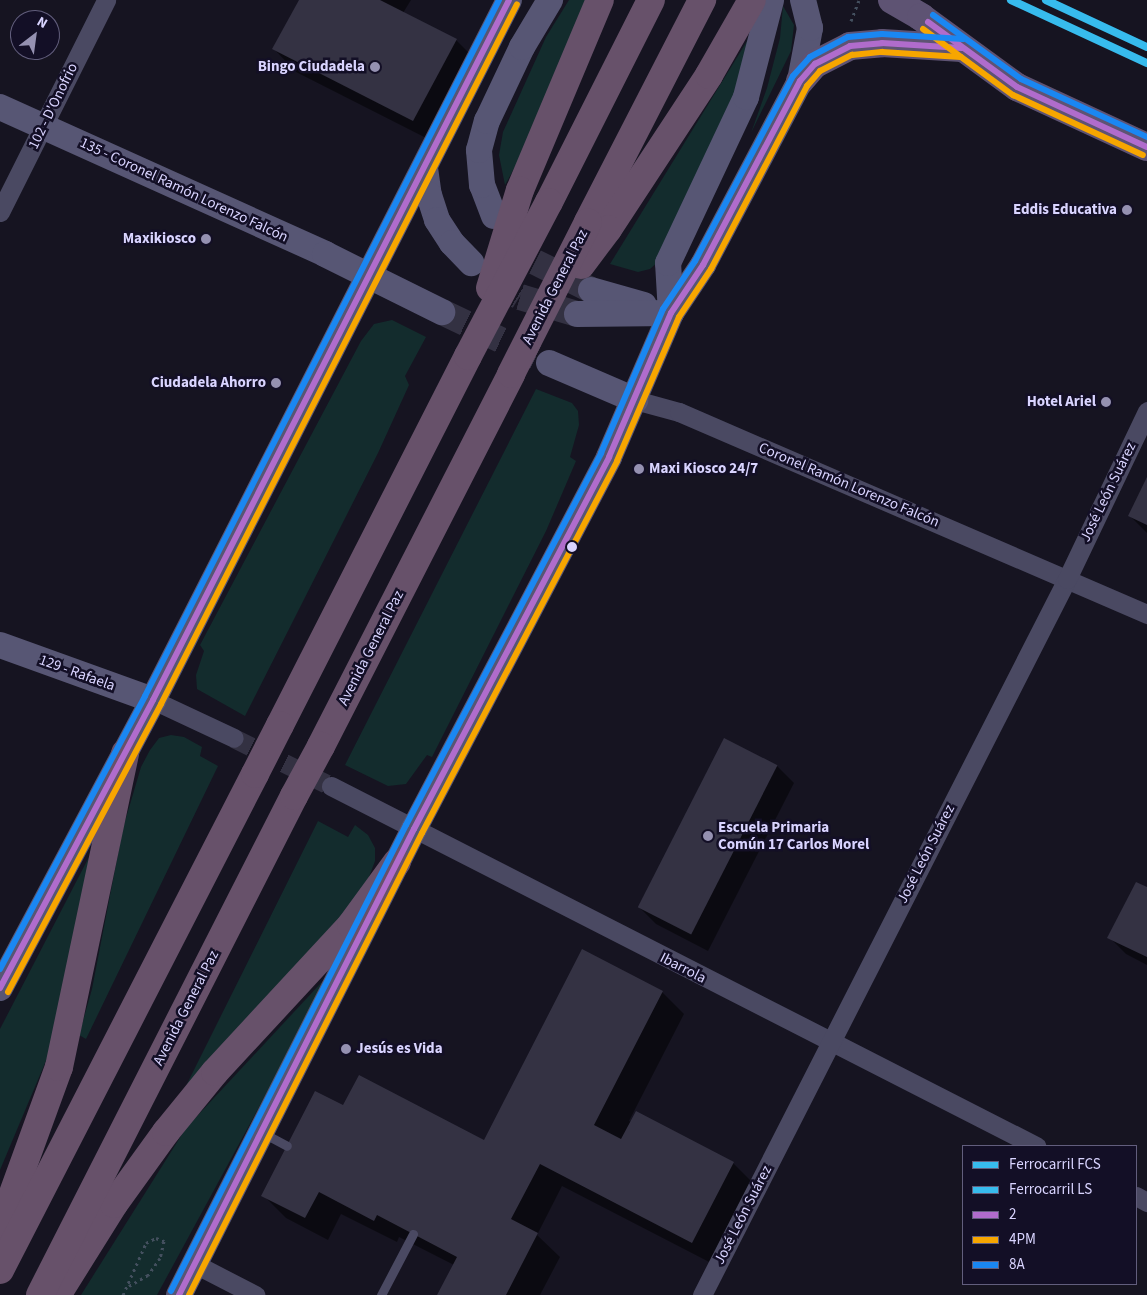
<!DOCTYPE html>
<meta charset="utf-8">
<style>
body{margin:0}
#map{position:relative;width:1147px;height:1295px;overflow:hidden;background:#161421;font-family:"Source Sans 3",sans-serif}
div>[style]{position:absolute}
[style*='--x']{left:calc(var(--x)*1px);top:calc(var(--y)*1px);width:calc(var(--w)*1px);rotate:calc(var(--a)*1deg)}
.green>*{inset:0;background:#132c2d}
.shadow>*{inset:0;background:#0007}
.building>*{inset:0;background:#343243;transform-origin:0 0}
.street-tunnel>*{height:19px;margin-top:-9.5px;transform-origin:0;background:repeating-linear-gradient(90deg,#333142 0 19px,transparent 0 28px)}
.secondary-tunnel>*{height:26px;margin-top:-13px;transform-origin:0;background:repeating-linear-gradient(90deg,#333142 0 26px,transparent 0 39px)}
.path>*{height:3px;margin-top:-1.5px;transform-origin:0;background:repeating-linear-gradient(90deg,#44505f 0 2.5px,transparent 0 6.5px)}
.lane>*{height:9px;margin:-4.5px;padding:0 4.5px;transform-origin:4.5px;border-radius:4.5px;background:#4a4962}
.street>*{height:19px;margin:-9.5px;padding:0 9.5px;transform-origin:9.5px;border-radius:9.5px;background:#4a4962}
.secondary>*{height:26px;margin:-13px;padding:0 13px;transform-origin:13px;border-radius:13px;background:#575674}
.primary>*{height:28px;margin:-14px;padding:0 14px;transform-origin:14px;border-radius:14px;background:#5e5373}
.highway>*{height:28px;margin:-14px;padding:0 14px;transform-origin:14px;border-radius:14px;background:#67516a}
.highway-bridge>*{height:28px;margin:-14px;padding:0 14px;transform-origin:14px;border-radius:14px;background:#67516a}
.bus-1>*{height:6px;margin:-3px;padding:0 3px;transform-origin:3px;border-radius:3px;background:#b06ccc}
.bus-2>*{height:6px;margin:-3px;padding:0 3px;transform-origin:3px;border-radius:3px;background:#f7a600}
.bus-3>*{height:6px;margin:-3px;padding:0 3px;transform-origin:3px;border-radius:3px;background:#1a87f2}
.rail-1>*{height:8px;margin:-4px;padding:0 4px;transform-origin:4px;border-radius:4px;background:#37bbed}
.rail-2>*{height:8px;margin:-4px;padding:0 4px;transform-origin:4px;border-radius:4px;background:#37bbed}
.dots>*{width:14px;height:14px;translate:-50% -50%;box-sizing:border-box;border:2px solid #130f26;border-radius:50%}
span{translate:-50% -50%;white-space:nowrap;text-align:center;line-height:1.15;-webkit-text-stroke:5px #130f26;paint-order:stroke}
.poi-label{font-size:15px;color:#d9d4ff;font-weight:700}
.right{translate:-100% -50%;text-align:right}
.left{translate:0 -50%;text-align:left}
.street-label{font-size:15px;color:#d9d4ff}
.legend{position:absolute;left:962px;top:1145px;width:175px;height:140px;box-sizing:border-box;background:#130f26;border:1px solid #625e7d;margin:0;padding:6px 9px;list-style:none;font-size:15px;color:#d9d4ff}
.legend li{display:flex;align-items:center;gap:10px;height:25px}
.legend b{width:25px;border:1px solid #625e7d}
.north{position:absolute;left:10px;top:10px;width:50px;height:50px;box-sizing:border-box;background:#130f26;border:1px solid #625e7d;border-radius:50%;rotate:30deg;font-size:14px;font-weight:700;line-height:20px;text-align:center;color:#d9d4ff}
.north::after{content:'';display:block;margin:auto;width:18px;height:22px;background:#9591b1;clip-path:polygon(50% 0,100% 100%,50% 72%,0 100%)}
</style>
<div id="map">
<div class="green">
<div style="clip-path:polygon(569px 0,588px 0,533px 134px,505px 185px,499px 155px,503px 132px,546px 37px)"></div>
<div style="clip-path:polygon(783px 6px,794px 25px,791px 51px,751px 133px,767px 88px,780px 38px)"></div>
<div style="clip-path:polygon(752px 33px,750px 60px,659px 261px,650px 269px,638px 272px,610px 264px)"></div>
<div style="clip-path:polygon(392px 320px,426px 337px,405px 376px,409px 385px,378px 453px,245px 716px,197px 689px,196px 675px,204px 651px,200px 645px,361px 341px,374px 324px)"></div>
<div style="clip-path:polygon(536px 389px,572px 403px,578px 411px,579px 425px,570px 457px,576px 461px,546px 531px,432px 757px,427px 755px,406px 784px,388px 786px,345px 765px)"></div>
<div style="clip-path:polygon(171px 735px,184px 737px,202px 747px,200px 756px,218px 766px,86px 1039px,79px 1035px,92px 989px,123px 828px,141px 767px,150px 750px,159px 738px)"></div>
<div style="clip-path:polygon(318px 821px,348px 837px,355px 825px,368px 835px,375px 848px,375px 861px,369px 877px,355px 902px,179px 1100px)"></div>
<div style="clip-path:polygon(90px 855px,53px 1044px,0 1170px,0 1029px)"></div>
<div style="clip-path:polygon(334px 969px,157px 1295px,81px 1295px,186px 1128px)"></div>
</div>
<div class="shadow">
<div style="clip-path:polygon(300px 0,411px 0,403px 13px,456px 40px,479px 63px,436px 143px,296px 72px,274px 49px)"></div>
<div style="clip-path:polygon(1147px 480px,1147px 533px,1130px 516px)"></div>
<div style="clip-path:polygon(777px 766px,794px 783px,708px 951px,656px 924px,639px 907px)"></div>
<div style="clip-path:polygon(1147px 889px,1147px 965px,1126px 954px,1109px 937px)"></div>
<div style="clip-path:polygon(662px 992px,684px 1014px,629px 1121px,733px 1163px,756px 1186px,715px 1265px,562px 1186px,537px 1235px,560px 1257px,540px 1295px,438px 1295px,454px 1265px,399px 1237px,397px 1242px,341px 1214px,328px 1240px,286px 1218px,263px 1195px,344px 1107px,485px 1142px)"></div>
</div>
<div class="building">
<div style="clip-path:polygon(299px 0,380px 0,457px 39px,413px 121px,272px 49px)"></div>
<div style="clip-path:polygon(1147px 477px,1147px 525px,1128px 516px)"></div>
<div style="left:724px;top:738px;width:60px;height:190px;rotate:27deg"></div>
<div style="clip-path:polygon(1136px 882px,1147px 887px,1147px 957px,1107px 938px)"></div>
<div style="clip-path:polygon(582px 949px,663px 991px,594px 1125px,621px 1139px,636px 1111px,734px 1162px,692px 1243px,540px 1164px,511px 1219px,538px 1233px,506px 1295px,437px 1295px,457px 1257px,377px 1215px,374px 1221px,319px 1192px,305px 1218px,261px 1196px,315px 1091px,343px 1105px,359px 1075px,484px 1140px)"></div>
</div>
<div class="street-tunnel">
<div style="--x:234;--y:738;--w:108;--a:26.3"></div>
</div>
<div class="secondary-tunnel">
<div style="--x:509;--y:237;--w:36;--a:44"></div>
<div style="--x:535;--y:262;--w:63;--a:26.6"></div>
<div style="--x:485;--y:275;--w:41;--a:32.2"></div>
<div style="--x:520;--y:297;--w:59;--a:16.6"></div>
<div style="--x:442;--y:312;--w:119;--a:25.5"></div>
</div>
<div class="path">
<div style="--x:851;--y:21;--w:22;--a:-69"></div>
<div style="--x:123;--y:1295;--w:57;--a:-66.1"></div>
<div style="--x:146;--y:1243;--w:11;--a:-27"></div>
<div style="--x:156;--y:1238;--w:9;--a:21"></div>
<div style="--x:164;--y:1241;--w:17;--a:103"></div>
<div style="--x:160;--y:1258;--w:21;--a:125"></div>
<div style="--x:148;--y:1275;--w:22;--a:150"></div>
</div>
<div class="lane">
<div style="--x:263;--y:1133;--w:27;--a:28"></div>
<div style="--x:381;--y:1295;--w:69;--a:-62.3"></div>
</div>
<div class="street">
<div style="--x:0;--y:212;--w:237;--a:-63.4"></div>
<div style="--x:635;--y:400;--w:46;--a:15.3"></div>
<div style="--x:679;--y:412;--w:510;--a:23.35"></div>
<div style="--x:153;--y:700;--w:89;--a:25.1"></div>
<div style="--x:331;--y:786;--w:792;--a:27.05"></div>
<div style="--x:1136;--y:1196;--w:13;--a:29"></div>
<div style="--x:195;--y:1264;--w:68;--a:27.3"></div>
<div style="--x:702;--y:1295;--w:804;--a:-62.99"></div>
<div style="--x:1067;--y:579;--w:186;--a:-64.5"></div>
</div>
<div class="secondary">
<div style="--x:0;--y:107;--w:357;--a:24.3"></div>
<div style="--x:325;--y:254;--w:131;--a:26.4"></div>
<div style="--x:425;--y:168;--w:27;--a:82"></div>
<div style="--x:429;--y:195;--w:26;--a:72"></div>
<div style="--x:437;--y:220;--w:27;--a:57"></div>
<div style="--x:452;--y:243;--w:28;--a:46"></div>
<div style="--x:494;--y:216;--w:33;--a:-111"></div>
<div style="--x:482;--y:185;--w:35;--a:-95"></div>
<div style="--x:479;--y:150;--w:30;--a:-75"></div>
<div style="--x:487;--y:121;--w:82;--a:-64.7"></div>
<div style="--x:522;--y:47;--w:55;--a:-59.2"></div>
<div style="--x:591;--y:290;--w:55;--a:15.8"></div>
<div style="--x:671;--y:313;--w:50;--a:-93.4"></div>
<div style="--x:668;--y:263;--w:183;--a:-64.8"></div>
<div style="--x:746;--y:97;--w:100;--a:-75.5"></div>
<div style="--x:577;--y:314;--w:94;--a:-0.6"></div>
<div style="--x:549;--y:363;--w:94;--a:23.3"></div>
<div style="--x:0;--y:645;--w:163;--a:19.8"></div>
<div style="--x:0;--y:988;--w:326;--a:-62"></div>
<div style="--x:153;--y:700;--w:785;--a:-63.04"></div>
<div style="--x:179;--y:1295;--w:522;--a:-63.24"></div>
<div style="--x:414;--y:829;--w:420;--a:-62.3"></div>
<div style="--x:609;--y:457;--w:157;--a:-66.7"></div>
<div style="--x:671;--y:313;--w:58;--a:-56.3"></div>
<div style="--x:703;--y:265;--w:208;--a:-62.2"></div>
<div style="--x:800;--y:81;--w:54;--a:-79.3"></div>
<div style="--x:810;--y:28;--w:29;--a:-104"></div>
</div>
<div class="primary">
<div style="--x:892;--y:0;--w:34;--a:30"></div>
<div style="--x:921;--y:17;--w:119;--a:36.1"></div>
<div style="--x:1017;--y:87;--w:143;--a:24.8"></div>
<div style="--x:800;--y:81;--w:23;--a:-49"></div>
<div style="--x:815;--y:64;--w:39;--a:-27"></div>
<div style="--x:850;--y:46;--w:32;--a:-5"></div>
<div style="--x:882;--y:43;--w:80;--a:3.6"></div>
</div>
<div class="highway">
<div style="--x:520;--y:190;--w:206;--a:-67.2"></div>
<div style="--x:549;--y:202;--w:226;--a:-63.2"></div>
<div style="--x:588;--y:222;--w:250;--a:-62.8"></div>
<div style="--x:608;--y:229;--w:184;--a:-56.7"></div>
<div style="--x:709;--y:75;--w:86;--a:-60.2"></div>
<div style="--x:280;--y:725;--w:414;--a:-63"></div>
<div style="--x:321;--y:746;--w:418;--a:-62.9"></div>
<div style="--x:0;--y:1229;--w:172;--a:-70"></div>
<div style="--x:59;--y:1067;--w:321;--a:-78.1"></div>
<div style="--x:0;--y:1270;--w:558;--a:-62.79"></div>
<div style="--x:59;--y:1292;--w:104;--a:-58"></div>
<div style="--x:114;--y:1204;--w:89;--a:-54.2"></div>
<div style="--x:166;--y:1132;--w:77;--a:-50.8"></div>
<div style="--x:215;--y:1072;--w:200;--a:-47.2"></div>
<div style="--x:351;--y:925;--w:78;--a:-53.9"></div>
<div style="--x:40;--y:1295;--w:560;--a:-63.02"></div>
</div>
<div class="highway-bridge">
<div style="--x:581;--y:265;--w:45;--a:-53.1"></div>
<div style="--x:490;--y:288;--w:102;--a:-73"></div>
<div style="--x:468;--y:356;--w:174;--a:-62.3"></div>
<div style="--x:511;--y:374;--w:170;--a:-63.1"></div>
<div style="--x:255;--y:774;--w:55;--a:-63"></div>
<div style="--x:294;--y:796;--w:57;--a:-61.6"></div>
</div>
<div class="bus-1">
<div style="--x:928;--y:22;--w:110;--a:36.1"></div>
<div style="--x:1017;--y:87;--w:143;--a:24.8"></div>
<div style="--x:0;--y:988;--w:326;--a:-62"></div>
<div style="--x:153;--y:700;--w:785;--a:-63.04"></div>
<div style="--x:179;--y:1295;--w:522;--a:-63.24"></div>
<div style="--x:414;--y:829;--w:420;--a:-62.3"></div>
<div style="--x:609;--y:457;--w:157;--a:-66.7"></div>
<div style="--x:671;--y:313;--w:58;--a:-56.3"></div>
<div style="--x:703;--y:265;--w:208;--a:-62.2"></div>
<div style="--x:800;--y:81;--w:23;--a:-49"></div>
<div style="--x:815;--y:64;--w:39;--a:-27"></div>
<div style="--x:850;--y:46;--w:32;--a:-5"></div>
<div style="--x:882;--y:43;--w:80;--a:3.6"></div>
</div>
<div class="bus-2">
<div style="--x:923;--y:29;--w:112;--a:36.3"></div>
<div style="--x:1013;--y:95;--w:143;--a:24.8"></div>
<div style="--x:8;--y:992;--w:326;--a:-62"></div>
<div style="--x:161;--y:704;--w:785;--a:-63.04"></div>
<div style="--x:189;--y:1295;--w:517;--a:-63.24"></div>
<div style="--x:422;--y:833;--w:420;--a:-62.3"></div>
<div style="--x:617;--y:461;--w:157;--a:-66.7"></div>
<div style="--x:679;--y:317;--w:58;--a:-56.3"></div>
<div style="--x:711;--y:269;--w:207;--a:-62.3"></div>
<div style="--x:807;--y:86;--w:20;--a:-49"></div>
<div style="--x:820;--y:71;--w:36;--a:-27"></div>
<div style="--x:852;--y:55;--w:30;--a:-6"></div>
<div style="--x:882;--y:52;--w:79;--a:3.6"></div>
</div>
<div class="bus-3">
<div style="--x:933;--y:15;--w:109;--a:36"></div>
<div style="--x:1021;--y:79;--w:139;--a:24.7"></div>
<div style="--x:0;--y:969;--w:309;--a:-62"></div>
<div style="--x:145;--y:696;--w:781;--a:-63.04"></div>
<div style="--x:171;--y:1291;--w:522;--a:-63.24"></div>
<div style="--x:406;--y:825;--w:420;--a:-62.3"></div>
<div style="--x:601;--y:453;--w:157;--a:-66.7"></div>
<div style="--x:663;--y:309;--w:58;--a:-56.3"></div>
<div style="--x:695;--y:261;--w:209;--a:-62.1"></div>
<div style="--x:793;--y:76;--w:25;--a:-48"></div>
<div style="--x:810;--y:57;--w:43;--a:-27.8"></div>
<div style="--x:848;--y:37;--w:34;--a:-5"></div>
<div style="--x:882;--y:34;--w:81;--a:3.5"></div>
</div>
<div class="rail-1">
<div style="--x:1011;--y:0;--w:150;--a:24.9"></div>
</div>
<div class="rail-2">
<div style="--x:1046;--y:0;--w:111;--a:25"></div>
</div>
<div class="dots">
<div style="left:375px;top:67px;background:#9591b1"></div>
<div style="left:1127px;top:210px;background:#9591b1"></div>
<div style="left:206px;top:239px;background:#9591b1"></div>
<div style="left:276px;top:383px;background:#9591b1"></div>
<div style="left:1106px;top:402px;background:#9591b1"></div>
<div style="left:639px;top:469px;background:#9591b1"></div>
<div style="left:572px;top:547px;background:#d9d4ff"></div>
<div style="left:708px;top:836px;background:#9591b1"></div>
<div style="left:346px;top:1049px;background:#9591b1"></div>
</div>
<div class="poi-label">
<span class="right" style="left:365px;top:67px">Bingo Ciudadela</span>
<span class="right" style="left:1117px;top:210px">Eddis Educativa</span>
<span class="right" style="left:196px;top:239px">Maxikiosco</span>
<span class="right" style="left:266px;top:383px">Ciudadela Ahorro</span>
<span class="right" style="left:1096px;top:402px">Hotel Ariel</span>
<span class="left" style="left:649px;top:469px">Maxi Kiosco 24/7</span>
<span class="left" style="left:718px;top:836px">Escuela Primaria<br>Común 17 Carlos Morel</span>
<span class="left" style="left:356px;top:1049px">Jesús es Vida</span>
</div>
<div class="street-label">
<span style="left:53px;top:106px;rotate:-64deg">102 - D'Onofrio</span>
<span style="left:184px;top:190px;rotate:25deg">135 - Coronel Ramón Lorenzo Falcón</span>
<span style="left:555px;top:287px;rotate:-63deg">Avenida General Paz</span>
<span style="left:849px;top:485px;rotate:23deg">Coronel Ramón Lorenzo Falcón</span>
<span style="left:1108px;top:492px;rotate:-64deg">José León Suárez</span>
<span style="left:371px;top:648px;rotate:-63deg">Avenida General Paz</span>
<span style="left:77px;top:673px;rotate:20deg">129 - Rafaela</span>
<span style="left:926px;top:854px;rotate:-63deg">José León Suárez</span>
<span style="left:683px;top:968px;rotate:27deg">Ibarrola</span>
<span style="left:186px;top:1008px;rotate:-63deg">Avenida General Paz</span>
<span style="left:743px;top:1215px;rotate:-63deg">José León Suárez</span>
</div>
<ul class="legend">
<li><b style="height:6px;background:#37bbed"></b>Ferrocarril FCS</li>
<li><b style="height:6px;background:#37bbed"></b>Ferrocarril LS</li>
<li><b style="height:6px;background:#b06ccc"></b>2</li>
<li><b style="height:6px;background:#f7a600"></b>4PM</li>
<li><b style="height:6px;background:#1a87f2"></b>8A</li>
</ul>
<div class="north">N</div>
</div>
